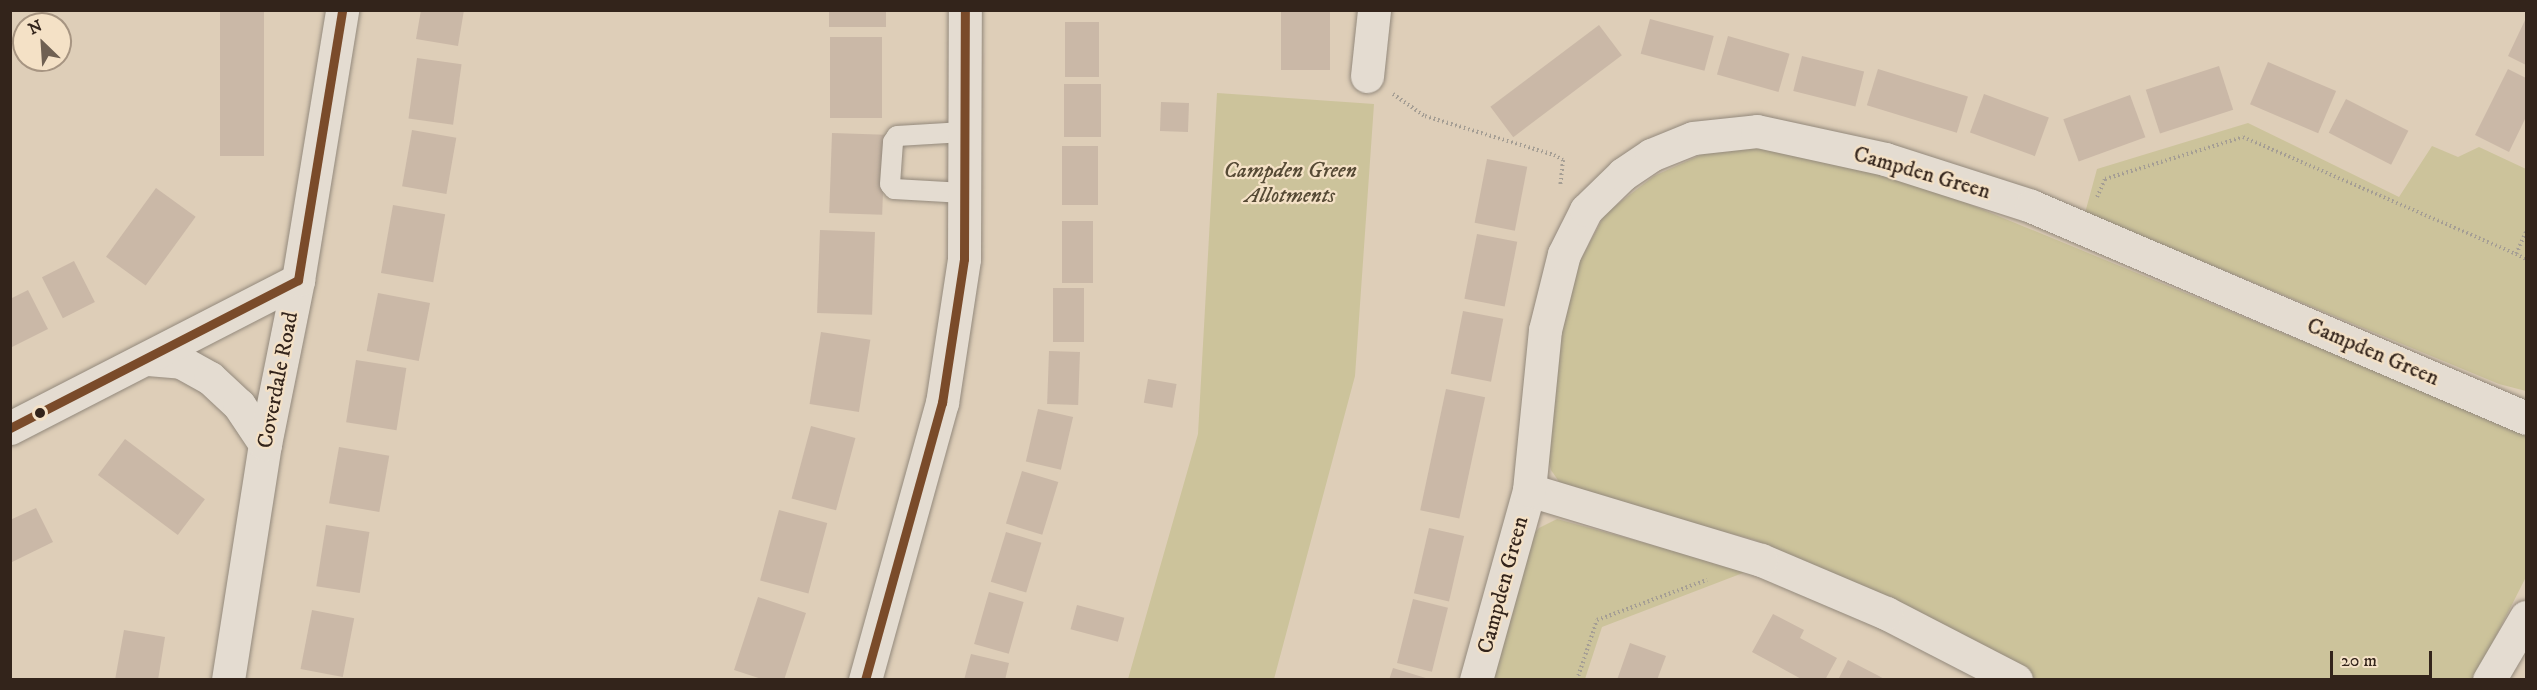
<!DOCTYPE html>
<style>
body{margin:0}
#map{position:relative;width:2537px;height:690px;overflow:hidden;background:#deceb8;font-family:"IM FELL DW Pica",serif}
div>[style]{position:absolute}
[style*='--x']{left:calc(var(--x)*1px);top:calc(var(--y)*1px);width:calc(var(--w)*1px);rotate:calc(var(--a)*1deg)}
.green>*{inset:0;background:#ccc39b}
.building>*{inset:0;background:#cab8a7;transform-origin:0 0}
.path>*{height:4px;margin-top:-2px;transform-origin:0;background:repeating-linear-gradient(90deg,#a59e94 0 1.5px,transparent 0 4.5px)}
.roads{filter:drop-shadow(0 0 2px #93897c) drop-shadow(0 0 2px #93897c)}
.service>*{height:20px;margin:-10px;padding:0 10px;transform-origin:10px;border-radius:10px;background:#e4dcd1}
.minor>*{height:33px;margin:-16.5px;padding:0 16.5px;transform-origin:16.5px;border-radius:16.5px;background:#e4dcd1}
.tertiary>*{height:33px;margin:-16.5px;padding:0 16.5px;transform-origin:16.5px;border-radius:16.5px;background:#e4dcd1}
.bus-1>*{height:9px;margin:-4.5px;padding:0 4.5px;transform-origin:4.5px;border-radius:4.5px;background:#7a4b2a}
.dots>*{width:16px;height:16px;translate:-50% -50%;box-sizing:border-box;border:3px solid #f4e1c6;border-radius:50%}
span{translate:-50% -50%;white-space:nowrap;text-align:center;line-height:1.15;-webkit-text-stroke:4.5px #f4e1c6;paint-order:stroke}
.park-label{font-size:22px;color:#564a35;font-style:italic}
.street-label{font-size:22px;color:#33241b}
.frame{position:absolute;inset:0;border:12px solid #33241b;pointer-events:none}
.north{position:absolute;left:12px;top:12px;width:60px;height:60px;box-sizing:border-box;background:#f4e1c6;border:2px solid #a79582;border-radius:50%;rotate:335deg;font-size:16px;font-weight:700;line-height:24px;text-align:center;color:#33241b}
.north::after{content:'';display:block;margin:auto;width:21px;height:27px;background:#6f6052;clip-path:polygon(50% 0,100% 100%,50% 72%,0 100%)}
.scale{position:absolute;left:2330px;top:651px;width:102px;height:27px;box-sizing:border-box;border:3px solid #33241b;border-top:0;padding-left:8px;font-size:18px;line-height:21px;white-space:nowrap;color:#33241b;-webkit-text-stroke:4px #f4e1c6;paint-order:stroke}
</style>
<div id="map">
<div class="green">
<div style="clip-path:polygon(1217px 93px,1374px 104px,1355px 376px,1274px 679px,1128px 679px,1198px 434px)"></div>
<div style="clip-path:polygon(2248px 123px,2399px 197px,2432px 146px,2458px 157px,2479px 147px,2526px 169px,2526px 391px,2499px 384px,2085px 213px,2097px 169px)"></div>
<div style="clip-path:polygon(1748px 144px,1884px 169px,2526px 433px,2526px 577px,2474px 679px,2037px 679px,1755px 540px,1564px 489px,1551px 470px,1544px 442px,1555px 330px,1581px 259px,1605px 214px,1654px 176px,1705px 153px)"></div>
<div style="clip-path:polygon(1557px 519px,1748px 571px,1602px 627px,1585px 679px,1487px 680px,1524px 543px,1539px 528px)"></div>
</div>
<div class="building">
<div style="left:220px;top:10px;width:44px;height:146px"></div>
<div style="clip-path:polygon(421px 10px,464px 10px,458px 46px,416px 39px)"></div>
<div style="left:829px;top:10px;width:57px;height:17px"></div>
<div style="left:1281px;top:10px;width:49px;height:60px"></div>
<div style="clip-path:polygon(2526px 18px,2526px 65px,2508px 56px)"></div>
<div style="left:1650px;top:19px;width:66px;height:36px;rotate:15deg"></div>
<div style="left:1065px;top:22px;width:34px;height:55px"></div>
<div style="left:1599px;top:25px;width:38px;height:136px;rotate:53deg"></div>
<div style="left:1728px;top:36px;width:64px;height:40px;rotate:16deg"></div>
<div style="left:882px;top:37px;width:81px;height:52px;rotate:90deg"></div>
<div style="left:1802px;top:56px;width:64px;height:36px;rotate:14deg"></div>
<div style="left:417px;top:58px;width:45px;height:61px;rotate:8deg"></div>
<div style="left:2268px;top:62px;width:74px;height:46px;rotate:23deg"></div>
<div style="left:2219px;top:66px;width:46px;height:77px;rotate:72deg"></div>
<div style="left:1878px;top:69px;width:94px;height:38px;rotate:17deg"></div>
<div style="clip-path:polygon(2508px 69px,2526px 78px,2526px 117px,2509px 152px,2475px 135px)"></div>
<div style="left:1064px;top:84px;width:37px;height:53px"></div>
<div style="left:1984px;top:94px;width:69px;height:41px;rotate:20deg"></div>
<div style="left:2130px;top:95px;width:45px;height:71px;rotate:70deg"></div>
<div style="left:2346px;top:99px;width:70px;height:38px;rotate:27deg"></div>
<div style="left:1161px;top:102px;width:28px;height:29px;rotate:2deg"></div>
<div style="left:412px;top:130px;width:45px;height:57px;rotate:10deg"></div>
<div style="left:832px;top:133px;width:53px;height:80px;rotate:2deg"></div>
<div style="left:1062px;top:146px;width:36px;height:59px"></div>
<div style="left:1487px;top:159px;width:41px;height:65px;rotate:11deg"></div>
<div style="left:156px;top:188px;width:49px;height:85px;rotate:36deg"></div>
<div style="left:393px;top:205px;width:53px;height:69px;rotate:10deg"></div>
<div style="left:1062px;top:221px;width:31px;height:62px"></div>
<div style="left:820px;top:230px;width:55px;height:83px;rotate:2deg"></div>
<div style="left:1477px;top:234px;width:41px;height:66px;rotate:11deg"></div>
<div style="left:74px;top:261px;width:46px;height:36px;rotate:63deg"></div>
<div style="left:1053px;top:288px;width:31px;height:54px"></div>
<div style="clip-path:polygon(28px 290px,48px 329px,10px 348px,10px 299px)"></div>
<div style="left:378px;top:293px;width:53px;height:59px;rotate:11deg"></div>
<div style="left:1463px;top:311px;width:41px;height:64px;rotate:11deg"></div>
<div style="left:821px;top:332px;width:50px;height:73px;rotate:9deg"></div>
<div style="left:1049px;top:351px;width:31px;height:53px;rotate:2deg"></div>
<div style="left:356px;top:360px;width:51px;height:63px;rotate:9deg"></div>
<div style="left:1148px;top:379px;width:29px;height:24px;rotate:10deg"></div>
<div style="left:1446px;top:389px;width:40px;height:124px;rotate:12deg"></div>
<div style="left:1038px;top:409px;width:36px;height:54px;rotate:13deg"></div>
<div style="left:811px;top:426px;width:46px;height:75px;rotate:15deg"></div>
<div style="left:125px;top:439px;width:100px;height:45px;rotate:37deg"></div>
<div style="left:339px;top:447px;width:51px;height:57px;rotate:10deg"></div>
<div style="left:1022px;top:471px;width:38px;height:55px;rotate:17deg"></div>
<div style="clip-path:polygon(36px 508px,53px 542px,10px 563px,10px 520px)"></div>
<div style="left:779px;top:510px;width:50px;height:73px;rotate:15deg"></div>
<div style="left:326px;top:525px;width:44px;height:62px;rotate:9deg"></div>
<div style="left:1429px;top:528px;width:36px;height:67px;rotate:13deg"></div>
<div style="left:1006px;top:532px;width:37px;height:52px;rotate:17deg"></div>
<div style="left:989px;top:592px;width:36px;height:54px;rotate:16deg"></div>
<div style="clip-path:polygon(758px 597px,806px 613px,784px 680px,765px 680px,734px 670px)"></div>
<div style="left:1413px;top:599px;width:36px;height:66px;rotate:14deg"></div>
<div style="left:1077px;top:605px;width:49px;height:25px;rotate:15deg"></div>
<div style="left:312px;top:610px;width:43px;height:60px;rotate:11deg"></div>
<div style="clip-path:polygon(1773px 614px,1804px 630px,1800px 638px,1837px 658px,1825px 680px,1803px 680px,1752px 652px)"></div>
<div style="clip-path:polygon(124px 630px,165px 637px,158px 680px,115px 680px)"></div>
<div style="clip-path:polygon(1630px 643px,1666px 656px,1657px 680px,1617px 680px)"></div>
<div style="clip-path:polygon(971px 654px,1009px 663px,1005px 680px,964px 680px)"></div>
<div style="clip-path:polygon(1848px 660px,1877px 675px,1886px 680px,1838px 680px)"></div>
<div style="clip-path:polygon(1393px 668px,1429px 679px,1429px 680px,1389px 680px)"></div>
</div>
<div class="path">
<div style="--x:1393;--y:94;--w:39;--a:35"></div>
<div style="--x:1425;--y:116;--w:135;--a:16.8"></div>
<div style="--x:1554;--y:155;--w:10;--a:29"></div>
<div style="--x:1563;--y:160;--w:27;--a:96"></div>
<div style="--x:2097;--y:197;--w:20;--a:-66"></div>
<div style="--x:2105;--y:179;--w:144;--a:-16.9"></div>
<div style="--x:2243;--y:137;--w:297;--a:23.2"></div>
<div style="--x:2526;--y:232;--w:24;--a:114"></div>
<div style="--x:2516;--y:254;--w:11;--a:27"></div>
<div style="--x:1577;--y:680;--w:63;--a:-71.6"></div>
<div style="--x:1597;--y:620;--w:117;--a:-20"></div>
</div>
<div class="roads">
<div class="service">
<div style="--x:964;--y:193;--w:70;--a:-176.7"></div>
<div style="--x:894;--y:189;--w:6;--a:-129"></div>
<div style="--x:890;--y:184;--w:42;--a:-85.9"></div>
<div style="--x:893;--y:142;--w:7;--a:-56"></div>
<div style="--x:897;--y:136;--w:67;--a:-3.4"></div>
</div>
<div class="minor">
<div style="--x:1367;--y:76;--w:66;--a:-83.9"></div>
<div style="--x:148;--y:359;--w:33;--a:5"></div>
<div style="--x:181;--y:362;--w:33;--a:29"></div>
<div style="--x:210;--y:378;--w:40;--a:43"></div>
<div style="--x:239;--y:405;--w:47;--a:56.3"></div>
<div style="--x:10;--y:428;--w:324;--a:-27.2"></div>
<div style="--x:228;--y:680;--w:239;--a:-81.1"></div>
<div style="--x:265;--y:444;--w:167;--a:-78.6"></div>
<div style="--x:298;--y:280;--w:274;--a:-80.7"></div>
<div style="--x:1476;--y:680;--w:197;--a:-74.4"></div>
<div style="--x:2016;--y:680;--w:146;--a:-152.7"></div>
<div style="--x:1886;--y:613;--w:136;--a:-157"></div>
<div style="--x:1761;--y:560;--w:242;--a:-163.2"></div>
<div style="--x:1529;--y:490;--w:161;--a:-84.3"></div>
<div style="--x:1545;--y:330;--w:78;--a:-76"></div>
<div style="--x:1564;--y:254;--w:49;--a:-63.4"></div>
<div style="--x:1586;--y:210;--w:52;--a:-44.2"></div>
<div style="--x:1623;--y:174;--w:34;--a:-34"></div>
<div style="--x:1651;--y:155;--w:45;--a:-22"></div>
<div style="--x:1693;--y:138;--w:64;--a:-6.2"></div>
<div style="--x:1757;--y:131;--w:131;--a:12.3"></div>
<div style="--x:1885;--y:159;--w:153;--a:17.8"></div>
<div style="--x:2031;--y:206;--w:538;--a:23.18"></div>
<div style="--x:2489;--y:680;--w:73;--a:-59.6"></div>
</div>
<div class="tertiary">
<div style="--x:865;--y:680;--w:288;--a:-74.5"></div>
<div style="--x:942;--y:403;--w:146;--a:-81.3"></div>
<div style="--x:964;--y:259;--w:249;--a:-89.8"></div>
</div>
</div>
<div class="bus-1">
<div style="--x:10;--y:428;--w:324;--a:-27.2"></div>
<div style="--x:298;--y:280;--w:274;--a:-80.7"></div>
<div style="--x:865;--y:680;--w:288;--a:-74.5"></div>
<div style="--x:942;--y:403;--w:146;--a:-81.3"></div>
<div style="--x:964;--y:259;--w:249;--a:-89.8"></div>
</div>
<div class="dots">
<div style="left:40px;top:413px;background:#33241b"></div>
</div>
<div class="park-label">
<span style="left:1290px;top:183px">Campden Green<br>Allotments</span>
</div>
<div class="street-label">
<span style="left:1922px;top:173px;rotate:16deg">Campden Green</span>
<span style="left:2373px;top:352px;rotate:23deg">Campden Green</span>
<span style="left:278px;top:380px;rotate:-79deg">Coverdale Road</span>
<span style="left:1503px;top:585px;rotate:-75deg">Campden Green</span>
</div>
<div class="frame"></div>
<div class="north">N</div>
<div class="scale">20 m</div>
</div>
